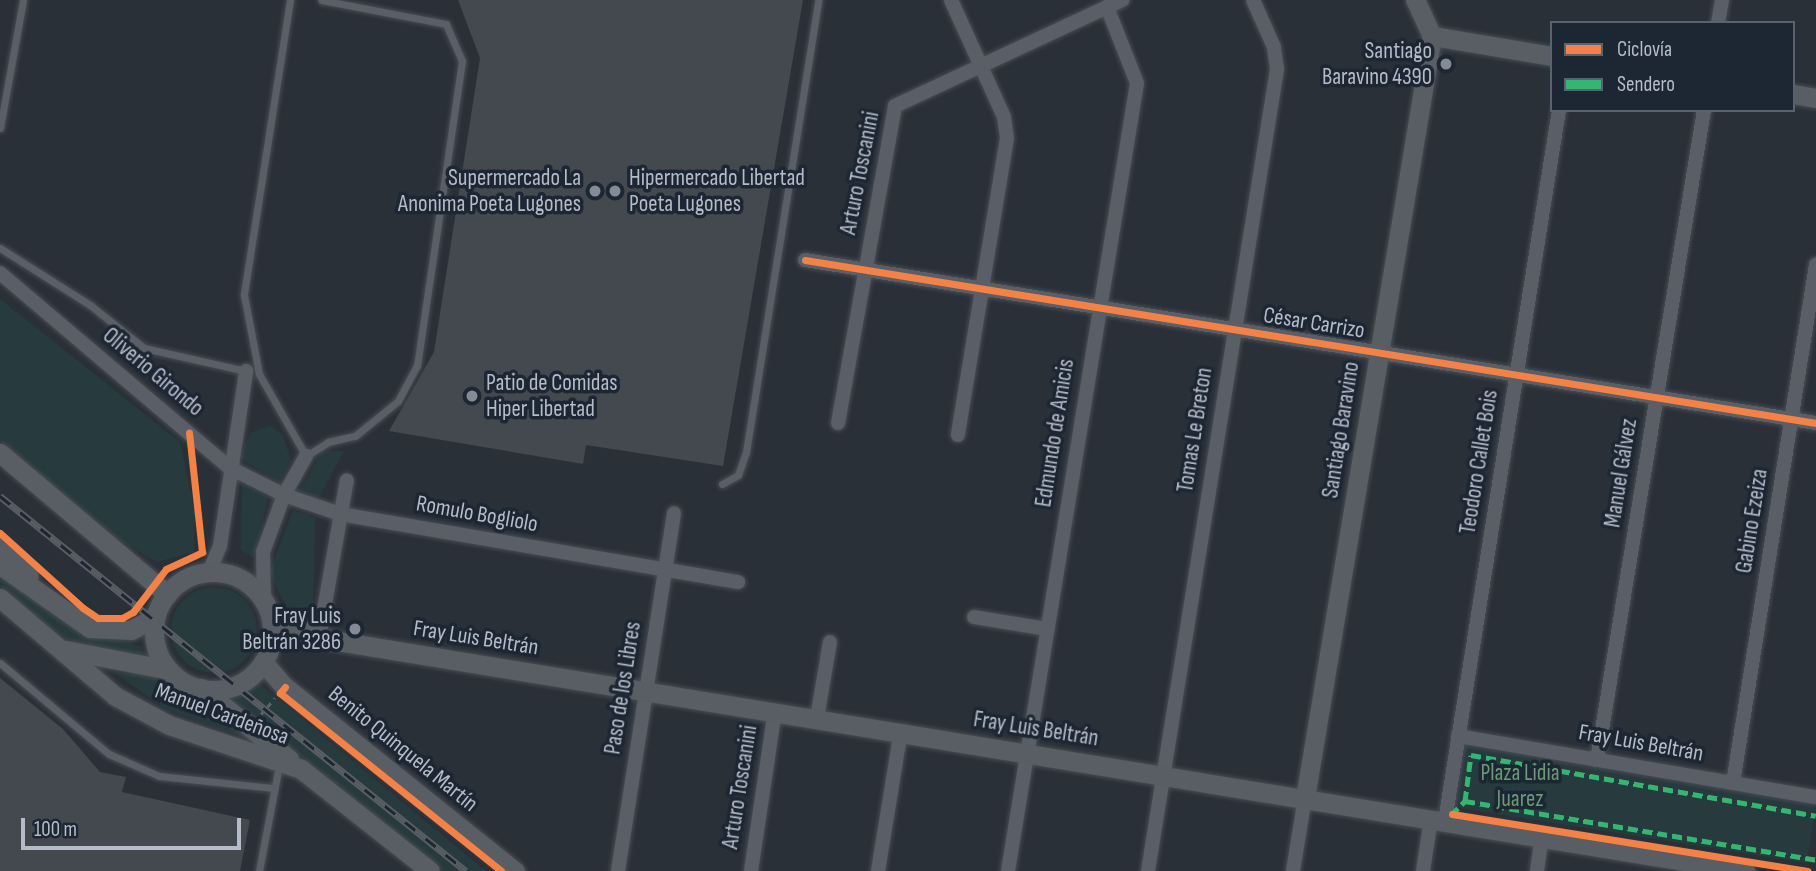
<!DOCTYPE html>
<meta charset="utf-8">
<style>
body{margin:0}
#map{position:relative;width:1816px;height:871px;overflow:hidden;background:#2a3038;font-family:"Sofia Sans Condensed",sans-serif}
div>[style]{position:absolute}
[style*='--x']{left:calc(var(--x)*1px);top:calc(var(--y)*1px);width:calc(var(--w)*1px);rotate:calc(var(--a)*1deg)}
.green>*{inset:0;background:#273a3e;transform-origin:0 0}
.round{border-radius:50%}
.building>*{inset:0;background:#444950}
.path>*{height:2.5px;margin-top:-1.25px;transform-origin:0;background:repeating-linear-gradient(90deg,#5d636a 0 5px,transparent 0 10px)}
.roads{filter:drop-shadow(0 0 2px #484c53) drop-shadow(0 0 2px #484c53)}
.lane>*{height:7px;margin:-3.5px;padding:0 3.5px;transform-origin:3.5px;border-radius:3.5px;background:#5a5e66}
.street>*{height:14px;margin:-7px;padding:0 7px;transform-origin:7px;border-radius:7px;background:#5a5e66}
.secondary>*{height:19px;margin:-9.5px;padding:0 9.5px;transform-origin:9.5px;border-radius:9.5px;background:#595d64}
.secondary>.ring{margin:-9.5px;padding:0;box-sizing:content-box;background:none;border:19px solid #595d64;border-radius:50%}
.rail>*{height:7px;margin-top:-3.5px;transform-origin:0;background:repeating-linear-gradient(90deg,#1d2633 0 13px,#595d64 0 26px);box-sizing:border-box;border-block:2px solid #595d64}
.quiet>*{height:5px;margin-top:-2.5px;transform-origin:0;background:repeating-linear-gradient(90deg,#33b770 0 10px,transparent 0 15px)}
.cycleway>*{height:7px;margin:-3.5px;padding:0 3.5px;transform-origin:3.5px;border-radius:3.5px;background:#f48246}
.dots>*{width:19px;height:19px;translate:-50% -50%;box-sizing:border-box;border:4px solid #1d2633;border-radius:50%}
span{translate:-50% -50%;white-space:nowrap;text-align:center;line-height:1.15;-webkit-text-stroke:7px #1d2633;paint-order:stroke}
.poi-label{font-size:23px;color:#b4bcc9}
.right{translate:-100% -50%;text-align:right}
.left{translate:0 -50%;text-align:left}
.street-label{font-size:23px;color:#b4bcc9}
.park-label{font-size:23px;color:#6b9a76}
.legend{position:absolute;left:1550px;top:21px;width:245px;height:91px;box-sizing:border-box;background:#1d2633;border:2px solid #59626f;margin:0;padding:9px 12px;list-style:none;font-size:21px;color:#b4bcc9}
.legend li{display:flex;align-items:center;gap:14px;height:35px}
.legend b{width:35px;border:2px solid #59626f}
.scale{position:absolute;left:21px;top:818px;width:220px;height:32px;box-sizing:border-box;border:4px solid #b4bcc9;border-top:0;padding-left:9px;font-size:21px;line-height:24px;white-space:nowrap;color:#b4bcc9;-webkit-text-stroke:5px #1d2633;paint-order:stroke}
</style>
<div id="map">
<div class="green">
<div style="clip-path:polygon(0 299px,180px 442px,195px 513px,194px 552px,157px 562px,107px 533px,0 441px)"></div>
<div style="clip-path:polygon(270px 426px,283px 435px,291px 461px,279px 483px,240px 458px,250px 433px)"></div>
<div style="clip-path:polygon(322px 451px,344px 451px,318px 499px,299px 492px)"></div>
<div style="clip-path:polygon(242px 484px,268px 498px,254px 558px,241px 550px)"></div>
<div style="clip-path:polygon(293px 510px,315px 518px,313px 618px,288px 609px,269px 574px)"></div>
<div style="clip-path:polygon(0 573px,69px 624px,141px 647px,145px 656px,102px 652px,60px 636px,0 587px)"></div>
<div class="round" style="left:171px;top:587px;width:86px;height:86px"></div>
<div style="clip-path:polygon(115px 673px,151px 674px,174px 691px,209px 701px,262px 744px,167px 710px)"></div>
<div style="clip-path:polygon(260px 684px,486px 871px,443px 871px,233px 701px)"></div>
<div style="left:1463px;top:745px;width:358px;height:63px;rotate:9deg"></div>
</div>
<div class="building">
<div style="clip-path:polygon(458px 0,803px 0,723px 466px,586px 445px,583px 464px,389px 431px,434px 352px,480px 58px)"></div>
<div style="clip-path:polygon(0 678px,63px 729px,100px 772px,126px 777px,122px 792px,250px 820px,240px 871px,0 871px)"></div>
</div>
<div class="path">
<div style="--x:261;--y:714;--w:21;--a:-49"></div>
</div>
<div class="roads">
<div class="lane">
<div style="--x:290;--y:0;--w:299;--a:98.9"></div>
<div style="--x:244;--y:295;--w:80;--a:79.2"></div>
<div style="--x:259;--y:374;--w:95;--a:60.2"></div>
<div style="--x:306;--y:456;--w:26;--a:-32"></div>
<div style="--x:328;--y:442;--w:28;--a:-13"></div>
<div style="--x:355;--y:436;--w:55;--a:-39.1"></div>
<div style="--x:398;--y:401;--w:40;--a:-62"></div>
<div style="--x:417;--y:366;--w:308;--a:-81.6"></div>
<div style="--x:462;--y:61;--w:40;--a:-113.4"></div>
<div style="--x:446;--y:24;--w:127;--a:-169.1"></div>
<div style="--x:0;--y:128;--w:130;--a:-79.8"></div>
<div style="--x:0;--y:248;--w:107;--a:32.3"></div>
<div style="--x:90;--y:305;--w:69;--a:38.5"></div>
<div style="--x:144;--y:348;--w:105;--a:12.7"></div>
<div style="--x:722;--y:484;--w:18;--a:-29"></div>
<div style="--x:738;--y:475;--w:24;--a:-71"></div>
<div style="--x:746;--y:452;--w:458;--a:-80.9"></div>
<div style="--x:0;--y:663;--w:142;--a:39.9"></div>
<div style="--x:109;--y:754;--w:55;--a:23.7"></div>
<div style="--x:159;--y:776;--w:116;--a:6"></div>
<div style="--x:259;--y:871;--w:108;--a:-79.3"></div>
</div>
<div class="street">
<div style="--x:951;--y:0;--w:128;--a:65.6"></div>
<div style="--x:1004;--y:117;--w:21;--a:82"></div>
<div style="--x:1007;--y:138;--w:301;--a:99.4"></div>
<div style="--x:1718;--y:23;--w:23;--a:-80"></div>
<div style="--x:805;--y:260;--w:1024;--a:9.16"></div>
<div style="--x:0;--y:273;--w:302;--a:40.3"></div>
<div style="--x:230;--y:468;--w:60;--a:26.6"></div>
<div style="--x:284;--y:495;--w:59;--a:18.7"></div>
<div style="--x:340;--y:514;--w:404;--a:9.7"></div>
<div style="--x:838;--y:423;--w:322;--a:-79.8"></div>
<div style="--x:895;--y:106;--w:251;--a:-25"></div>
<div style="--x:209;--y:572;--w:28;--a:-67"></div>
<div style="--x:220;--y:546;--w:177;--a:-81.5"></div>
<div style="--x:264;--y:600;--w:48;--a:-91.2"></div>
<div style="--x:263;--y:552;--w:61;--a:-69.8"></div>
<div style="--x:284;--y:495;--w:45;--a:-60.6"></div>
<div style="--x:974;--y:617;--w:74;--a:9.3"></div>
<div style="--x:319;--y:638;--w:160;--a:-80"></div>
<div style="--x:817;--y:718;--w:77;--a:-80.3"></div>
<div style="--x:1458;--y:736;--w:363;--a:9.7"></div>
<div style="--x:1597;--y:760;--w:659;--a:-80.65"></div>
<div style="--x:1733;--y:783;--w:525;--a:-80.9"></div>
<div style="--x:1445;--y:821;--w:720;--a:-80.89"></div>
<div style="--x:618;--y:871;--w:362;--a:-81.1"></div>
<div style="--x:751;--y:871;--w:162;--a:-81.5"></div>
<div style="--x:878;--y:871;--w:142;--a:-80.7"></div>
<div style="--x:1008;--y:871;--w:798;--a:-80.7"></div>
<div style="--x:1137;--y:83;--w:82;--a:-111.5"></div>
<div style="--x:1148;--y:871;--w:812;--a:-80.86"></div>
<div style="--x:1277;--y:69;--w:22;--a:-98"></div>
<div style="--x:1274;--y:47;--w:51;--a:-114.1"></div>
<div style="--x:1293;--y:871;--w:74;--a:-80.7"></div>
<div style="--x:1423;--y:871;--w:53;--a:-81.3"></div>
<div style="--x:1537;--y:871;--w:34;--a:-82"></div>
</div>
<div class="secondary">
<div style="--x:1432;--y:36;--w:122;--a:9.5"></div>
<div style="--x:1793;--y:94;--w:23;--a:10"></div>
<div style="--x:0;--y:453;--w:219;--a:40.2"></div>
<div style="--x:0;--y:545;--w:42;--a:46.9"></div>
<div style="--x:0;--y:565;--w:110;--a:35"></div>
<div style="--x:90;--y:628;--w:41;--a:2.8"></div>
<div style="--x:131;--y:630;--w:26;--a:-28"></div>
<div class="ring" style="left:154px;top:572px;width:99px;height:99px"></div>
<div style="--x:0;--y:598;--w:151;--a:40.4"></div>
<div style="--x:115;--y:696;--w:61;--a:28.2"></div>
<div style="--x:169;--y:725;--w:139;--a:18.4"></div>
<div style="--x:301;--y:769;--w:164;--a:38.3"></div>
<div style="--x:271;--y:616;--w:53;--a:24.6"></div>
<div style="--x:319;--y:638;--w:1445;--a:9.28"></div>
<div style="--x:66;--y:650;--w:105;--a:11"></div>
<div style="--x:263;--y:662;--w:33;--a:49"></div>
<div style="--x:285;--y:687;--w:295;--a:38.7"></div>
<div style="--x:201;--y:688;--w:113;--a:38.9"></div>
<div style="--x:1305;--y:798;--w:773;--a:-80.54"></div>
<div style="--x:1432;--y:36;--w:40;--a:-115"></div>
</div>
</div>
<div class="rail">
<div style="--x:0;--y:496;--w:598;--a:38.82"></div>
</div>
<div class="quiet">
<div style="--x:1465;--y:801;--w:356;--a:9.5"></div>
<div style="--x:1451;--y:815;--w:20;--a:-45"></div>
<div style="--x:1465;--y:801;--w:46;--a:-82.6"></div>
<div style="--x:1471;--y:755;--w:350;--a:10"></div>
</div>
<div class="cycleway">
<div style="--x:805;--y:260;--w:1024;--a:9.16"></div>
<div style="--x:0;--y:533;--w:112;--a:42.1"></div>
<div style="--x:83;--y:608;--w:18;--a:34"></div>
<div style="--x:98;--y:618;--w:24;--a:0"></div>
<div style="--x:122;--y:618;--w:13;--a:-29"></div>
<div style="--x:133;--y:612;--w:54;--a:-52.5"></div>
<div style="--x:166;--y:569;--w:40;--a:-25"></div>
<div style="--x:202;--y:552;--w:120;--a:-96.2"></div>
<div style="--x:285;--y:687;--w:8;--a:130"></div>
<div style="--x:280;--y:693;--w:284;--a:38.8"></div>
<div style="--x:1452;--y:814;--w:360;--a:9.1"></div>
</div>
<div class="dots">
<div style="left:1446px;top:64px;background:#848b96"></div>
<div style="left:595px;top:191px;background:#848b96"></div>
<div style="left:615px;top:191px;background:#848b96"></div>
<div style="left:472px;top:396px;background:#848b96"></div>
<div style="left:355px;top:629px;background:#848b96"></div>
</div>
<div class="poi-label">
<span class="right" style="left:1432px;top:64px">Santiago<br>Baravino 4390</span>
<span class="right" style="left:581px;top:191px">Supermercado La<br>Anonima Poeta Lugones</span>
<span class="left" style="left:629px;top:191px">Hipermercado Libertad<br>Poeta Lugones</span>
<span class="left" style="left:486px;top:396px">Patio de Comidas<br>Hiper Libertad</span>
<span class="right" style="left:341px;top:629px">Fray Luis<br>Beltrán 3286</span>
</div>
<div class="street-label">
<span style="left:860px;top:173px;rotate:-79deg">Arturo Toscanini</span>
<span style="left:1314px;top:323px;rotate:9deg">César Carrizo</span>
<span style="left:153px;top:372px;rotate:40deg">Oliverio Girondo</span>
<span style="left:1195px;top:430px;rotate:-81deg">Tomas Le Breton</span>
<span style="left:1341px;top:430px;rotate:-81deg">Santiago Baravino</span>
<span style="left:1055px;top:433px;rotate:-81deg">Edmundo de Amicis</span>
<span style="left:1479px;top:462px;rotate:-81deg">Teodoro Callet Bois</span>
<span style="left:1621px;top:473px;rotate:-81deg">Manuel Gálvez</span>
<span style="left:477px;top:514px;rotate:10deg">Romulo Bogliolo</span>
<span style="left:1752px;top:521px;rotate:-81deg">Gabino Ezeiza</span>
<span style="left:476px;top:638px;rotate:9deg">Fray Luis Beltrán</span>
<span style="left:623px;top:688px;rotate:-81deg">Paso de los Libres</span>
<span style="left:222px;top:714px;rotate:20deg">Manuel Cardeñosa</span>
<span style="left:1036px;top:729px;rotate:9deg">Fray Luis Beltrán</span>
<span style="left:1641px;top:743px;rotate:10deg">Fray Luis Beltrán</span>
<span style="left:403px;top:749px;rotate:39deg">Benito Quinquela Martín</span>
<span style="left:740px;top:787px;rotate:-81deg">Arturo Toscanini</span>
</div>
<div class="park-label">
<span style="left:1520px;top:786px">Plaza Lidia<br>Juarez</span>
</div>
<ul class="legend">
<li><b style="height:9px;background:#f48246"></b>Ciclovía</li>
<li><b style="height:9px;background:#33b770"></b>Sendero</li>
</ul>
<div class="scale">100 m</div>
</div>
